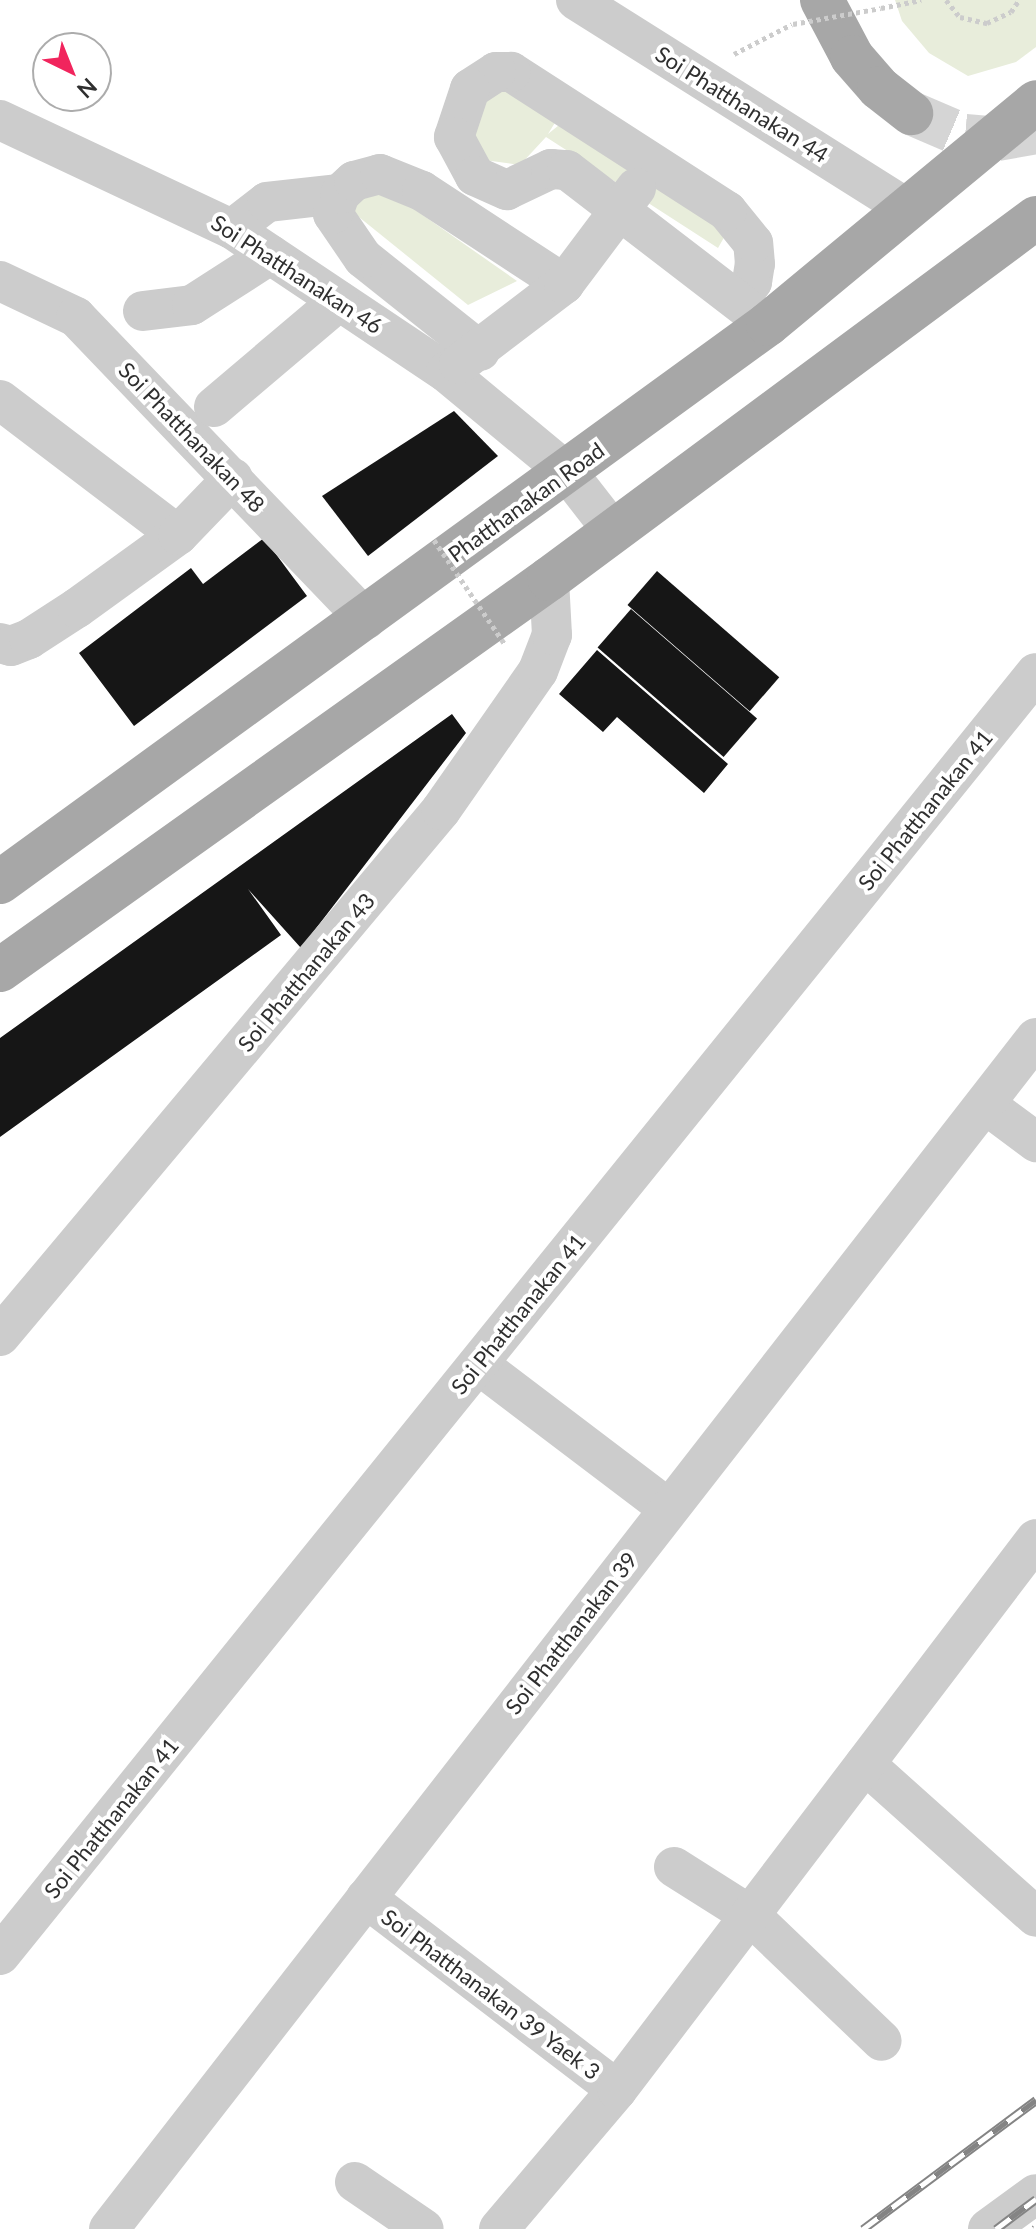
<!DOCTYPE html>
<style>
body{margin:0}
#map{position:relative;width:1036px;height:2229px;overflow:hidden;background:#fff;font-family:Lato,sans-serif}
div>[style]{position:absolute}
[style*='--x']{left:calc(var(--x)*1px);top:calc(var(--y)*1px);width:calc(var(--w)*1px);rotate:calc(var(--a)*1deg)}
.green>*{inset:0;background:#e8eddb}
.building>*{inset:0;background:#161616;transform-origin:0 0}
.major-tunnel>*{height:44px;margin-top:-22px;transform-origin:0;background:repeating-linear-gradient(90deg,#d5d5d5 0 44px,transparent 0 66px)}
.path>*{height:5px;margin-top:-2.5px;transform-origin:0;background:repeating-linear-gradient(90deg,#ccc 0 4px,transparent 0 8px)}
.minor>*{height:40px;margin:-20px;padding:0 20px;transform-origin:20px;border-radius:20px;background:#ccc}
.major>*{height:44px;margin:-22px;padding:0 22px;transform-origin:22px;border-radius:22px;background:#a7a7a7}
.rail>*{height:9px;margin-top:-4.5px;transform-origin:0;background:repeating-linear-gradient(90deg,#fff 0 18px,#848484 0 36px);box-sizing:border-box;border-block:2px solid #848484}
.path-bridge>*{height:5px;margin-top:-2.5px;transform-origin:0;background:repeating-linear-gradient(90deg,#ccc 0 4px,transparent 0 8px)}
span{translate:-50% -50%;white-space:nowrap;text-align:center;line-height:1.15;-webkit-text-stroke:8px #fff;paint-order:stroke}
.street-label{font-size:22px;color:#2f2f2f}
.north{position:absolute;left:32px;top:32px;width:80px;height:80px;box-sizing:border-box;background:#fff;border:2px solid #acacac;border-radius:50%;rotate:137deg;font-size:22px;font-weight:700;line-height:32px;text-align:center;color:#2f2f2f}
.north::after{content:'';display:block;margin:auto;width:28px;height:36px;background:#f1255d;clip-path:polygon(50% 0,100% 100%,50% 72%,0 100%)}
</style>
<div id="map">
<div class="green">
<div style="clip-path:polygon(895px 0,1036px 0,1036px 47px,1016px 62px,968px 76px,929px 53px,902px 21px)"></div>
<div style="clip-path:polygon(511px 78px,556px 121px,548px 134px,564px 121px,730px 227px,718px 248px,546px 137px,520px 165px,484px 160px,457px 125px)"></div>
<div style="clip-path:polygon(377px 183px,517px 281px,468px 305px,349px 209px)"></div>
</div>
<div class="building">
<div style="clip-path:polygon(454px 411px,498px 456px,368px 556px,322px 496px)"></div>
<div style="clip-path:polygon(264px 538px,307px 596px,134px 726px,79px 653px,191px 568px,203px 584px)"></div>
<div style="left:657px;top:571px;width:162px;height:45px;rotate:41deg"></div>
<div style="left:631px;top:609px;width:167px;height:51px;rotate:41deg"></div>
<div style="clip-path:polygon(597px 650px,728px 764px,704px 793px,617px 717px,603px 732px,559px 694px)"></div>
<div style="clip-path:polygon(452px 714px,466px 733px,301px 948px,248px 889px,281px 935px,0 1137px,0 1038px)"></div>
</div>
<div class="major-tunnel">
<div style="--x:911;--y:113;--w:59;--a:23.1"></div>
<div style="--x:965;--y:136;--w:32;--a:5"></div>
<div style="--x:997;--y:139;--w:40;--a:-10"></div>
</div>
<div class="path">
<div style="--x:946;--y:0;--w:22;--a:51"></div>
<div style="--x:960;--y:17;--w:28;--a:13"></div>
<div style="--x:987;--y:23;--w:26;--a:-25"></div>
<div style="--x:1011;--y:12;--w:14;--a:-56"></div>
<div style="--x:881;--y:8;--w:41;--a:-11.3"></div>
<div style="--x:734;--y:54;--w:65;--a:-27.3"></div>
</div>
<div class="minor">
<div style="--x:576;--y:0;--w:392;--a:32.2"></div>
<div style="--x:0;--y:120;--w:256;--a:25.2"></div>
<div style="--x:232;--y:229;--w:257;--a:33.8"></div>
<div style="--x:446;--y:372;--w:157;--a:39.6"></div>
<div style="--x:567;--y:472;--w:75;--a:52.1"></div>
<div style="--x:232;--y:229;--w:44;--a:-37.6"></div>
<div style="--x:267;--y:202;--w:73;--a:-6.3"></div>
<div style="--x:0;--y:281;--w:84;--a:25.3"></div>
<div style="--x:76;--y:317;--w:419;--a:46.2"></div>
<div style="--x:737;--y:299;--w:23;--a:-49"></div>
<div style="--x:752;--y:282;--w:18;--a:-81"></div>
<div style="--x:755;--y:264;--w:21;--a:-95"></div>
<div style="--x:753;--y:243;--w:41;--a:-129.1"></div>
<div style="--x:727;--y:211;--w:257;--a:-147.2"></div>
<div style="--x:511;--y:72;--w:15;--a:180"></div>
<div style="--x:496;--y:72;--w:31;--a:147"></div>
<div style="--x:470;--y:89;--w:51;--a:108.4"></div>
<div style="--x:454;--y:137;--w:44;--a:61.7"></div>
<div style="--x:475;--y:176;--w:35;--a:24"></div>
<div style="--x:507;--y:190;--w:49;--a:-25.5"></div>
<div style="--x:551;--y:169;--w:16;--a:4"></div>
<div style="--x:567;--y:170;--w:253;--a:37.5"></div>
<div style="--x:143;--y:311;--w:49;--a:-7"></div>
<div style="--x:192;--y:305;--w:93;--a:-32.7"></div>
<div style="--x:480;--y:351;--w:149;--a:-141.5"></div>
<div style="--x:363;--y:258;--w:53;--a:-124.3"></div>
<div style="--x:333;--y:214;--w:21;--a:-71"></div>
<div style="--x:340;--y:194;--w:19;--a:-43"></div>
<div style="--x:354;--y:181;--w:27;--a:-15"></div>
<div style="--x:380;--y:174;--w:45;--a:22"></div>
<div style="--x:422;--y:191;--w:170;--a:33.2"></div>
<div style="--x:459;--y:364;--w:132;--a:-37.3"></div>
<div style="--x:564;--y:284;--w:120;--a:-53.1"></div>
<div style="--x:0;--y:400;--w:223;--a:37.2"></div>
<div style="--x:214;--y:407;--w:164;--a:-40.3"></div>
<div style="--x:0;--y:643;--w:11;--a:15"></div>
<div style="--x:11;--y:646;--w:19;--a:-21"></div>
<div style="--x:29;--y:639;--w:57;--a:-32.9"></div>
<div style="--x:77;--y:608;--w:125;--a:-35.9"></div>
<div style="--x:178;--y:535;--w:79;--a:-46"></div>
<div style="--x:985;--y:1104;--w:64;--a:36.7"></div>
<div style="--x:0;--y:1336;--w:686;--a:-50.02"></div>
<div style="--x:441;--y:810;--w:169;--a:-55.1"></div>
<div style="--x:538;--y:671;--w:39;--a:-69"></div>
<div style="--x:552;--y:635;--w:56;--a:-93.1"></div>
<div style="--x:478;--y:1364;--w:238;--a:37.2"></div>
<div style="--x:865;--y:1764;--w:229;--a:41.8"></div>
<div style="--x:674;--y:1867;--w:90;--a:32.3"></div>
<div style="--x:750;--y:1915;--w:182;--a:43.7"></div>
<div style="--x:366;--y:1898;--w:316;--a:37.4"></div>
<div style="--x:0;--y:1955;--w:1648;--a:-51.06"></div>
<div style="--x:355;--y:2182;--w:83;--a:34.3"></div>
<div style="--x:109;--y:2229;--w:1509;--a:-52.11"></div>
<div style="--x:499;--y:2229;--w:182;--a:-49.7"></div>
<div style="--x:617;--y:2090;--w:692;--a:-52.75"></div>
<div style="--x:988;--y:2229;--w:59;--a:-36.1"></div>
</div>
<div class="major">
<div style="--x:822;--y:0;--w:64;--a:62.2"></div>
<div style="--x:852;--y:57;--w:41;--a:48.9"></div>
<div style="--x:879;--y:88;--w:41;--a:38"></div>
<div style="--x:0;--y:882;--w:949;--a:-36"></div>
<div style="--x:768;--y:324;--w:348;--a:-39.6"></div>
<div style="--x:0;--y:970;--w:674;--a:-35.46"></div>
<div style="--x:549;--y:579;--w:606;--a:-36.55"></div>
</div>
<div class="rail">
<div style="--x:863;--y:2229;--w:216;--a:-36.7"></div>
<div style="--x:996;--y:2229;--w:50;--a:-36.9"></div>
<div style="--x:1035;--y:2229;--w:1;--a:-45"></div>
</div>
<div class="path-bridge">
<div style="--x:793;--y:24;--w:89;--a:-10.3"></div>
<div style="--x:434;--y:540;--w:125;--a:55.8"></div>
</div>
<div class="street-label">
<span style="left:742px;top:104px;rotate:32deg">Soi Phatthanakan 44</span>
<span style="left:297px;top:274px;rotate:33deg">Soi Phatthanakan 46</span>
<span style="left:192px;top:437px;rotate:46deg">Soi Phatthanakan 48</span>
<span style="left:526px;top:502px;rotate:-36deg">Phatthanakan Road</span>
<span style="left:925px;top:810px;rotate:-51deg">Soi Phatthanakan 41</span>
<span style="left:306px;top:972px;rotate:-50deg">Soi Phatthanakan 43</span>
<span style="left:518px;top:1314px;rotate:-51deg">Soi Phatthanakan 41</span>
<span style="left:571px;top:1633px;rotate:-52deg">Soi Phatthanakan 39</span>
<span style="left:111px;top:1818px;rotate:-51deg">Soi Phatthanakan 41</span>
<span style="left:491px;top:1994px;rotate:37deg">Soi Phatthanakan 39 Yaek 3</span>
</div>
<div class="north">N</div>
</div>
